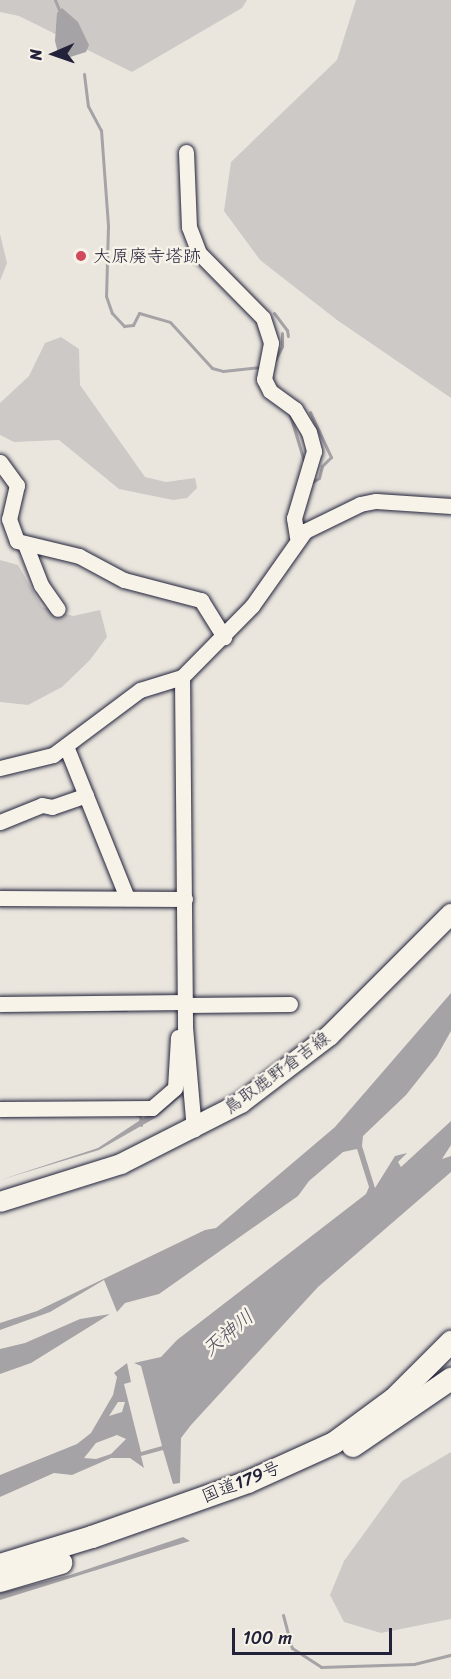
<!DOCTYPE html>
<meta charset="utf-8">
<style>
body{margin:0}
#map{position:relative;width:451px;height:1679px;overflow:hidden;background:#eae6de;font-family:Sriracha,"Klee One",sans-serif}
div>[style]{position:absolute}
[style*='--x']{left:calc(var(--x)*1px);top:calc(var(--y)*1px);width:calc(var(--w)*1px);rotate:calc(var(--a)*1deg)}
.green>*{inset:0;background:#cdc9c6}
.water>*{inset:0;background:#a6a3a6}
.stream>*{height:3px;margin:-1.5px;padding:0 1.5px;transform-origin:1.5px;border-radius:1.5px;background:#a6a3a6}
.roads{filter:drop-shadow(0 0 2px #22223b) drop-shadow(0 0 2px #22223b)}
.minor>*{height:15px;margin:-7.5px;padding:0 7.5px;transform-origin:7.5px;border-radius:7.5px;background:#f7f3e8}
.major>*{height:20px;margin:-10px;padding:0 10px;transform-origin:10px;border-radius:10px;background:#f7f3e8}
.highway>*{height:22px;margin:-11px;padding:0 11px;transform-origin:11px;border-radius:11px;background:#f7f3e8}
.dots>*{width:16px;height:16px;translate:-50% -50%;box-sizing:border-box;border:3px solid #f7f3e8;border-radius:50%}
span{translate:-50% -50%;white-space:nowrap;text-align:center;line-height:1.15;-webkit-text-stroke:5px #f7f3e8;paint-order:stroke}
.poi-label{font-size:18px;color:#22223b}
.left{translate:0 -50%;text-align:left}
.street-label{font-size:18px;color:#22223b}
.water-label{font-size:20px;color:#504f60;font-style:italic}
.north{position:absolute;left:24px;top:24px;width:60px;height:60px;-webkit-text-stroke:4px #f7f3e8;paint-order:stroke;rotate:268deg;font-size:16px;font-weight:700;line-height:24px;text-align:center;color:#22223b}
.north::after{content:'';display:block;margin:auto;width:21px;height:27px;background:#22223b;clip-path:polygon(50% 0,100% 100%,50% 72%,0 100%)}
.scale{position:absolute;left:232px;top:1628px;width:160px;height:27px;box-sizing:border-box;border:3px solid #22223b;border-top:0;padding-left:8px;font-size:18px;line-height:21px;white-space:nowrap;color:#22223b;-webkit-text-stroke:4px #f7f3e8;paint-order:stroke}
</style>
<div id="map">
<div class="green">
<div style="clip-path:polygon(0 0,247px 0,242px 8px,132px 72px,19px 16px,0 12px)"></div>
<div style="clip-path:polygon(356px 0,451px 0,451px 398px,337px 320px,260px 260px,224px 211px,231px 162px,337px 60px)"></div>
<div style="clip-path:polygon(0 234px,7px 263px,0 281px)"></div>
<div style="clip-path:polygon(61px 337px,79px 349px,80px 385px,145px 477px,166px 482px,195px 478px,197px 488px,187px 498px,173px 500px,119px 489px,59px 440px,14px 442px,0 435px,0 403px,29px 376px,45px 343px)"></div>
<div style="clip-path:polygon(0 560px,18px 565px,42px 607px,73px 616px,100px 610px,107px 637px,90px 660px,62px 687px,28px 705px,0 702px)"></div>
<div style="clip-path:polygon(451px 1452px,451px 1619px,381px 1633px,344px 1622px,330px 1595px,344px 1561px,402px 1481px)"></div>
</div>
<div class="water">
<div style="clip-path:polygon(62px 8px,78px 22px,89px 45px,86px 52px,64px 59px,58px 53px,55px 41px,57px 13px)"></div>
<div style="clip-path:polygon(evenodd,451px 993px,451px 1031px,437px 1056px,406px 1095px,363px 1136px,362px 1146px,375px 1188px,395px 1156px,407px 1153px,398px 1162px,401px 1167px,451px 1121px,451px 1145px,442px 1159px,451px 1156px,451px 1172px,318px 1287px,191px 1425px,181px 1438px,180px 1483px,173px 1484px,163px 1450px,141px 1456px,144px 1468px,130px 1458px,111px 1458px,72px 1475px,54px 1473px,0 1497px,0 1475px,77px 1444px,91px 1433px,113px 1395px,117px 1377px,114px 1373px,127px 1363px,131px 1382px,124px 1384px,141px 1452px,162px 1446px,141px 1366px,134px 1363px,161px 1357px,177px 1340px,366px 1194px,369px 1187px,357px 1149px,343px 1152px,309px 1181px,298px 1196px,159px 1294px,125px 1303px,117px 1312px,104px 1280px,50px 1312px,0 1330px,0 1323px,37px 1311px,205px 1230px,216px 1228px,335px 1127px,451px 993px,118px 1402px,125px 1402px,122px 1412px,109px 1416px,118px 1402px,451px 993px,117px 1435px,126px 1439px,111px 1454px,96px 1459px,84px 1458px,96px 1443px,117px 1435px)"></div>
<div style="clip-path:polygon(178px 1095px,181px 1096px,155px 1118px,99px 1150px,0 1180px,98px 1148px)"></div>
<div style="clip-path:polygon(110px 1314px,31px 1363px,0 1374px,0 1349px,25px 1343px,80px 1319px)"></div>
<div style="clip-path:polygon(183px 1537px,190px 1541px,0 1600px,0 1593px,70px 1575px)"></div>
</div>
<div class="stream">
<div style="--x:55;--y:0;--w:13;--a:67"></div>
<div style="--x:84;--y:74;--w:32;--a:83"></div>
<div style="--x:88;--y:106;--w:27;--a:62"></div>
<div style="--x:101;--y:130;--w:96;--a:85.8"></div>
<div style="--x:108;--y:226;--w:70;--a:91.6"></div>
<div style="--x:106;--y:296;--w:18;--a:71"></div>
<div style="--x:112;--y:313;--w:18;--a:47"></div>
<div style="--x:124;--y:326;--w:9;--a:-6"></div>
<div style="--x:133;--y:325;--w:13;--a:-63"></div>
<div style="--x:139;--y:313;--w:32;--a:16"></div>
<div style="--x:170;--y:322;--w:62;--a:47.6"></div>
<div style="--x:212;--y:368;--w:11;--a:15"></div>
<div style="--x:223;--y:371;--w:38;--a:-6"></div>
<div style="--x:274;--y:313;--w:21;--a:53"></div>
<div style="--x:287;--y:330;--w:6;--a:81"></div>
<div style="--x:274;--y:362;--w:18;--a:-63"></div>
<div style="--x:282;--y:346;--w:13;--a:-90"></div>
<div style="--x:310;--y:412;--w:50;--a:65"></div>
<div style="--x:331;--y:457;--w:13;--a:135"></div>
<div style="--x:322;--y:466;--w:12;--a:104"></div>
<div style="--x:319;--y:478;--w:8;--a:150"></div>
<div style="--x:290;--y:415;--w:48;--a:73.1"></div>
<div style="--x:111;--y:1010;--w:15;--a:0"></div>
<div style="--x:137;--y:1115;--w:3;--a:0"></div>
<div style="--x:140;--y:1115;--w:10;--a:84"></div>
<div style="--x:283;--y:1615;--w:34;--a:75"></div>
<div style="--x:292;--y:1648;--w:35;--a:33"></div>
<div style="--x:321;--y:1667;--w:93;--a:-1.8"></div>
<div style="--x:414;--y:1664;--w:38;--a:-14"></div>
</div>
<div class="roads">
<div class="minor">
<div style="--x:186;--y:152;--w:75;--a:87.7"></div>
<div style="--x:189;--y:227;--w:28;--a:69"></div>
<div style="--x:199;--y:253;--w:91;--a:45.4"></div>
<div style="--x:263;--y:318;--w:26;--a:72"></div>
<div style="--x:271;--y:343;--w:37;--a:101"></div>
<div style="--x:264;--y:379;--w:13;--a:63"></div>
<div style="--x:270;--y:391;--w:31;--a:36"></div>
<div style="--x:295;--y:409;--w:27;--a:59"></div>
<div style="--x:309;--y:432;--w:20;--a:75"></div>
<div style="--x:314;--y:451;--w:70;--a:106.6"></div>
<div style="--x:294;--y:518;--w:19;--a:81"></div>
<div style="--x:0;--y:462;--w:29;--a:54"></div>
<div style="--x:17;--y:485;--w:35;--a:103"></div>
<div style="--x:9;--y:519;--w:23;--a:70"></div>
<div style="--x:17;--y:541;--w:64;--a:13.6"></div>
<div style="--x:79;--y:556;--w:51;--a:28.1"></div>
<div style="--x:124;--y:580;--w:80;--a:14.6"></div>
<div style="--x:201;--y:600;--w:44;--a:58.1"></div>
<div style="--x:25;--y:544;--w:44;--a:68.7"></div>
<div style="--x:41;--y:585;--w:29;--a:55"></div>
<div style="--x:182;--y:677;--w:350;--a:89.5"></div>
<div style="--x:185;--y:1027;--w:103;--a:85"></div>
<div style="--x:66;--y:746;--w:164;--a:68.1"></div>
<div style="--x:0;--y:768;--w:55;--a:-13.8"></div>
<div style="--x:53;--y:755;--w:109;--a:-36.8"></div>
<div style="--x:140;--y:690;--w:44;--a:-17.2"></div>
<div style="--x:182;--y:677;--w:100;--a:-45.4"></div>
<div style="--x:252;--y:606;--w:92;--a:-54.8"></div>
<div style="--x:305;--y:531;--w:61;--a:-26.1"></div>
<div style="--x:360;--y:504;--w:16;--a:-11"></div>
<div style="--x:376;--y:501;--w:75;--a:3.8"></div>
<div style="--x:0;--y:822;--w:45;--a:-22"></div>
<div style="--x:42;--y:805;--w:10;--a:11"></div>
<div style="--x:52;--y:807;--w:36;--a:-19"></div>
<div style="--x:0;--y:898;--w:185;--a:0.3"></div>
<div style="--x:0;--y:1004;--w:186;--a:-0.6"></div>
<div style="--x:185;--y:1005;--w:105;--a:-0.5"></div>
<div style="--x:0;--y:1109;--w:152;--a:-0.4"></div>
<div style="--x:152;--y:1108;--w:30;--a:-41"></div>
<div style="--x:175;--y:1088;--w:51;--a:-86.6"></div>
</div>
<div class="major">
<div style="--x:0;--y:1202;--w:127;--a:-17.4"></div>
<div style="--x:121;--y:1164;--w:135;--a:-26.9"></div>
<div style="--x:241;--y:1103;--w:111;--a:-37.3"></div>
<div style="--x:329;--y:1036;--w:173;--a:-45"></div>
</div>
<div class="highway">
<div style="--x:353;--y:1446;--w:119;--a:-34.4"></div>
<div style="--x:0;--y:1565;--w:96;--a:-16.9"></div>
<div style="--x:92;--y:1537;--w:165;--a:-19.4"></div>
<div style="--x:248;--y:1482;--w:94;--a:-24.4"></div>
<div style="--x:334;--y:1443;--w:74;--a:-36.3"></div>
<div style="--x:394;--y:1399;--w:81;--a:-45"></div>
<div style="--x:0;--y:1581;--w:64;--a:-16.4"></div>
</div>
</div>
<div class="dots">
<div style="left:81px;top:256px;background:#d1495b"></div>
</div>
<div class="poi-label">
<span class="left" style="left:93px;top:256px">大原廃寺塔跡</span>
</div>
<div class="street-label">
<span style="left:277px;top:1073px;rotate:-36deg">鳥取鹿野倉吉線</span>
<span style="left:241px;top:1482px;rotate:-22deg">国道179号</span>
</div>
<div class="water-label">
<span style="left:228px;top:1333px;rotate:-40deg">天神川</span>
</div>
<div class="north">N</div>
<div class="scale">100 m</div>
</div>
